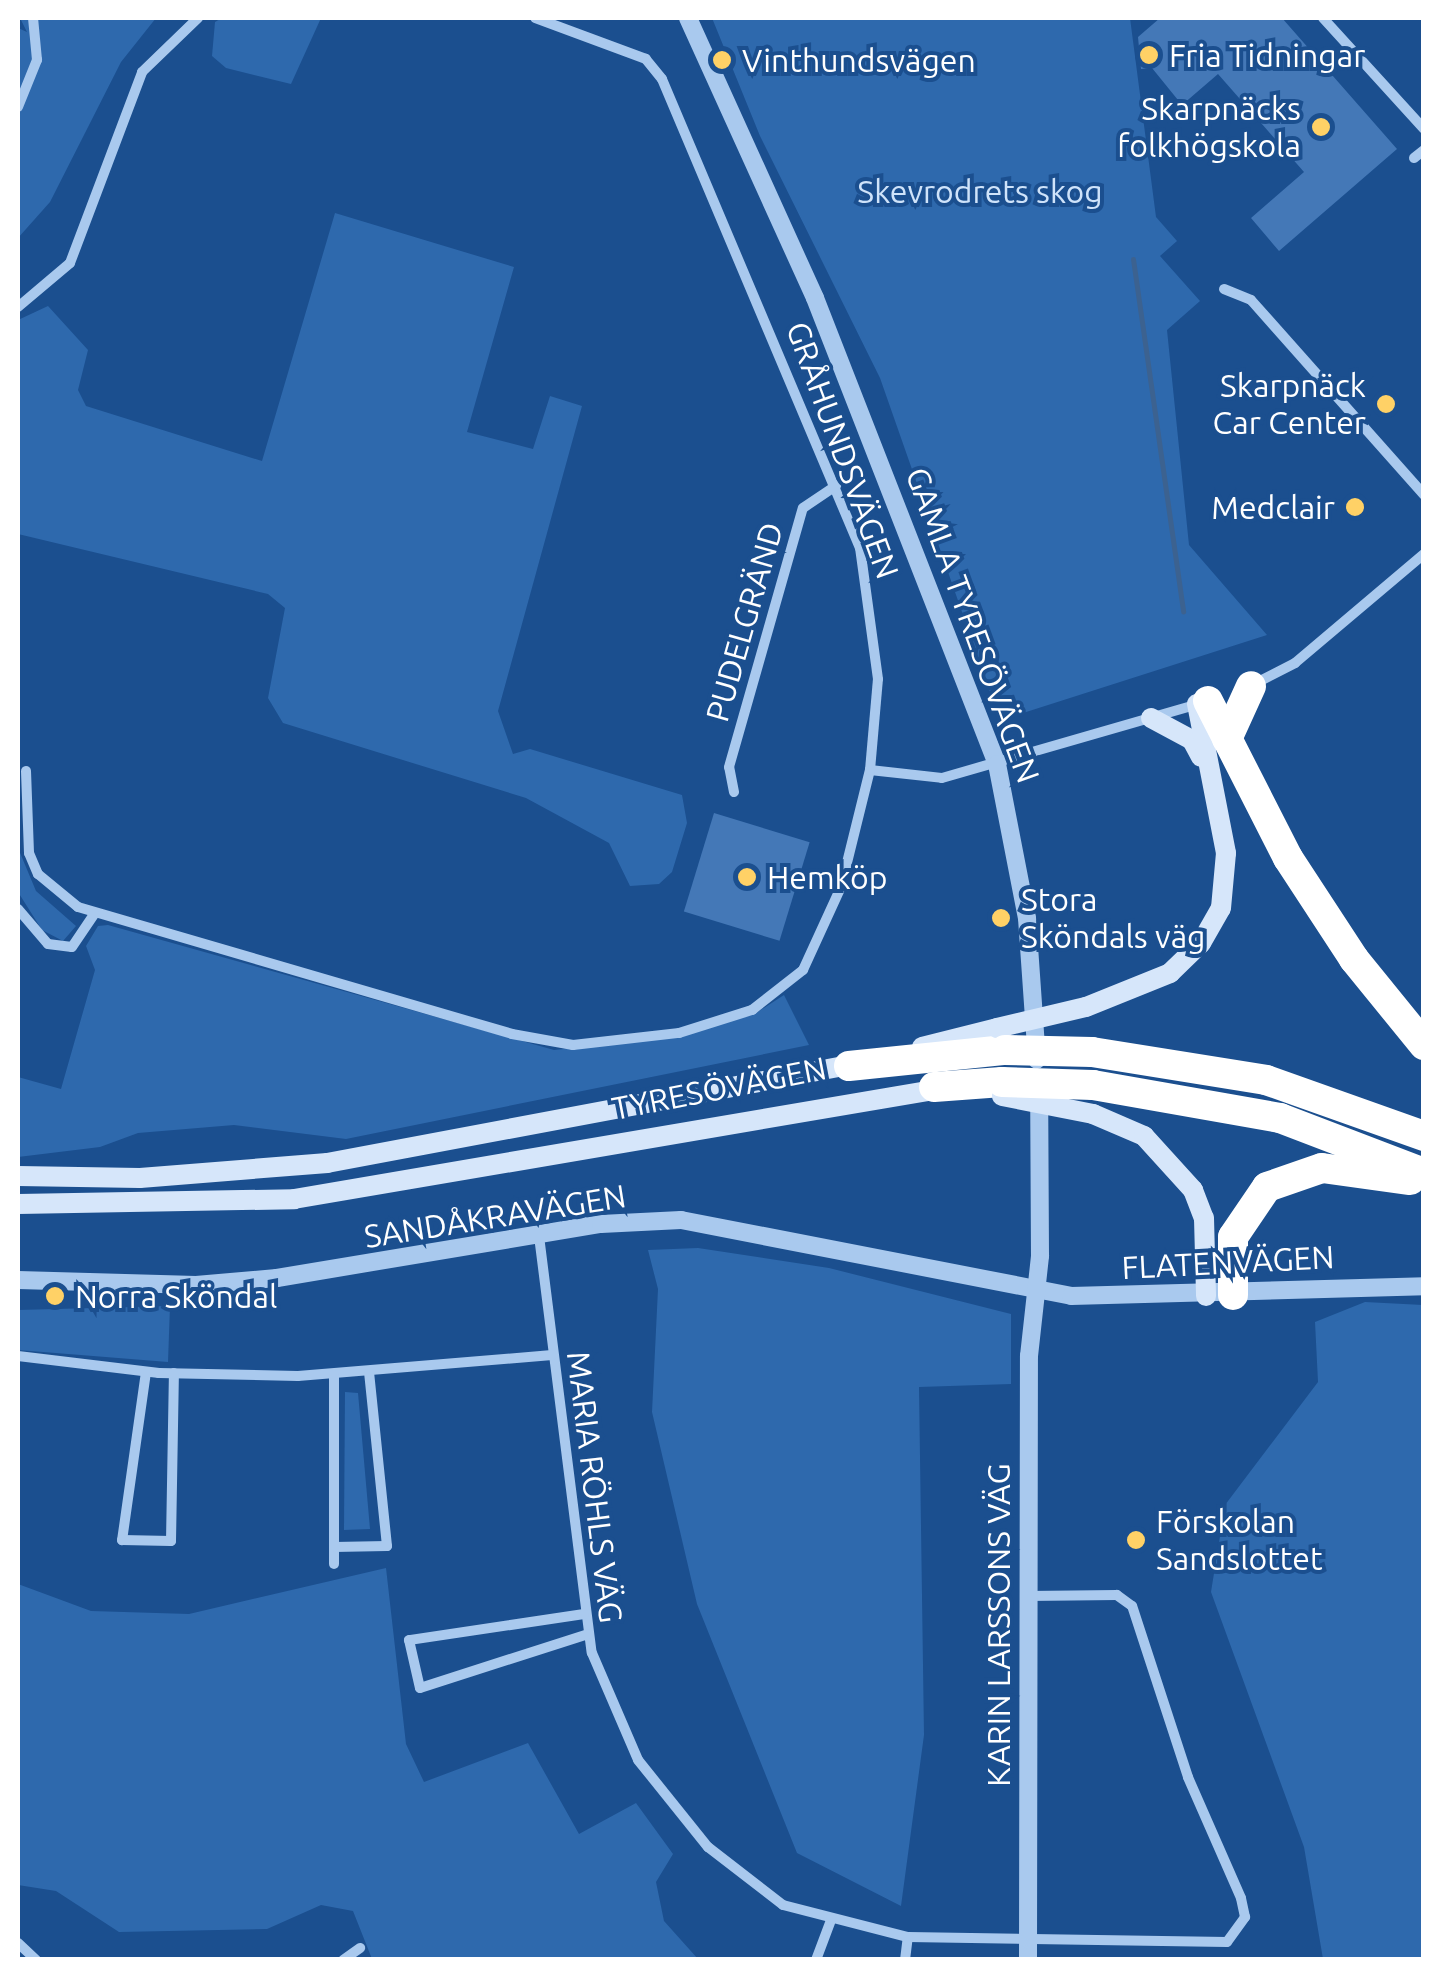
<!DOCTYPE html>
<meta charset="utf-8">
<style>
body{margin:0}
#map{position:relative;width:1441px;height:1977px;overflow:hidden;background:#1b4f8f;font-family:Ubuntu,sans-serif}
div>[style]{position:absolute}
[style*='--x']{left:calc(var(--x)*1px);top:calc(var(--y)*1px);width:calc(var(--w)*1px);rotate:calc(var(--a)*1deg)}
.green>*{inset:0;background:#2e69ad}
.stream>*{height:5px;margin:-2.5px;padding:0 2.5px;transform-origin:2.5px;border-radius:2.5px;background:#3c6290}
.building>*{inset:0;background:#4478b7;transform-origin:0 0}
.minor>*{height:10px;margin:-5px;padding:0 5px;transform-origin:5px;border-radius:5px;background:#a9c9ee}
.tertiary>*{height:18px;margin:-9px;padding:0 9px;transform-origin:9px;border-radius:9px;background:#a9c9ee}
.secondary>*{height:20px;margin:-10px;padding:0 10px;transform-origin:10px;border-radius:10px;background:#d6e6fa}
.motorway>*{height:30px;margin:-15px;padding:0 15px;transform-origin:15px;border-radius:15px;background:#fff}
.secondary-bridge>*{height:20px;margin:-10px;padding:0 10px;transform-origin:10px;border-radius:10px;background:#d6e6fa}
.motorway-bridge>*{height:30px;margin:-15px;padding:0 15px;transform-origin:15px;border-radius:15px;background:#fff}
.dots>*{width:28px;height:28px;translate:-50% -50%;box-sizing:border-box;border:5px solid #1b4f8f;border-radius:50%}
span{translate:-50% -50%;white-space:nowrap;text-align:center;line-height:1.15;-webkit-text-stroke:8px #1b4f8f;paint-order:stroke}
.poi-label{font-size:32px;color:#fff}
.left{translate:0 -50%;text-align:left}
.right{translate:-100% -50%;text-align:right}
.park-label{font-size:32px;color:#cfe3fa}
.street-label{font-size:32px;color:#fff}
.frame{position:absolute;inset:0;border:20px solid #fff;pointer-events:none}
</style>
<div id="map">
<div class="green">
<div style="clip-path:polygon(20px 18px,156px 18px,121px 62px,50px 202px,18px 238px,18px 28px,27px 32px)"></div>
<div style="clip-path:polygon(222px 18px,321px 18px,291px 84px,226px 68px,212px 56px,215px 22px)"></div>
<div style="clip-path:polygon(712px 18px,1130px 18px,1156px 217px,1177px 241px,1160px 256px,1200px 301px,1167px 330px,1189px 545px,1267px 635px,1014px 716px,996px 709px,880px 378px,760px 136px)"></div>
<div style="clip-path:polygon(335px 213px,514px 267px,467px 432px,533px 449px,550px 396px,582px 406px,498px 711px,513px 754px,530px 749px,682px 795px,687px 823px,672px 872px,659px 884px,630px 886px,609px 843px,526px 798px,283px 723px,268px 698px,285px 608px,268px 594px,18px 534px,18px 320px,48px 306px,88px 350px,78px 390px,86px 406px,262px 461px)"></div>
<div style="clip-path:polygon(18px 848px,36px 891px,76px 926px,63px 941px,42px 930px,18px 892px)"></div>
<div style="clip-path:polygon(108px 925px,554px 1050px,682px 1036px,756px 1013px,784px 995px,809px 1045px,346px 1139px,234px 1125px,138px 1133px,100px 1147px,18px 1157px,18px 1077px,61px 1089px,95px 970px,86px 946px,98px 926px)"></div>
<div style="clip-path:polygon(698px 1248px,829px 1268px,1011px 1314px,1011px 1384px,919px 1387px,924px 1735px,901px 1906px,797px 1853px,697px 1604px,652px 1412px,658px 1289px,648px 1250px)"></div>
<div style="clip-path:polygon(1365px 1302px,1423px 1305px,1423px 1959px,1323px 1959px,1304px 1847px,1211px 1592px,1225px 1505px,1318px 1382px,1315px 1322px)"></div>
<div style="clip-path:polygon(170px 1306px,168px 1362px,18px 1350px,18px 1310px)"></div>
<div style="clip-path:polygon(345px 1392px,358px 1393px,370px 1529px,344px 1530px)"></div>
<div style="clip-path:polygon(386px 1568px,406px 1744px,424px 1782px,528px 1743px,579px 1834px,636px 1803px,673px 1854px,656px 1882px,664px 1921px,698px 1959px,372px 1959px,353px 1911px,321px 1905px,267px 1929px,119px 1932px,56px 1891px,18px 1885px,18px 1584px,91px 1611px,189px 1614px)"></div>
</div>
<div class="stream">
<div style="--x:1133;--y:259;--w:356;--a:81.9"></div>
</div>
<div class="building">
<div style="clip-path:polygon(1160px 18px,1282px 18px,1397px 149px,1279px 251px,1251px 218px,1304px 172px,1218px 74px,1182px 105px,1152px 68px,1141px 69px,1138px 37px)"></div>
<div style="left:714px;top:813px;width:100px;height:103px;rotate:17deg"></div>
</div>
<div class="minor">
<div style="--x:1323;--y:18;--w:150;--a:47.7"></div>
<div style="--x:18;--y:107;--w:51;--a:-68"></div>
<div style="--x:37;--y:60;--w:42;--a:-95.4"></div>
<div style="--x:1414;--y:158;--w:13;--a:-39"></div>
<div style="--x:1224;--y:289;--w:29;--a:22"></div>
<div style="--x:1251;--y:300;--w:261;--a:48.4"></div>
<div style="--x:18;--y:307;--w:68;--a:-40.2"></div>
<div style="--x:70;--y:263;--w:204;--a:-69.3"></div>
<div style="--x:142;--y:72;--w:78;--a:-44"></div>
<div style="--x:1256;--y:683;--w:44;--a:-27.1"></div>
<div style="--x:1295;--y:663;--w:169;--a:-40.2"></div>
<div style="--x:870;--y:770;--w:72;--a:6.3"></div>
<div style="--x:942;--y:778;--w:266;--a:-16.1"></div>
<div style="--x:26;--y:771;--w:82;--a:87.9"></div>
<div style="--x:29;--y:853;--w:23;--a:67"></div>
<div style="--x:38;--y:874;--w:52;--a:39.5"></div>
<div style="--x:78;--y:907;--w:452;--a:16.3"></div>
<div style="--x:512;--y:1034;--w:62;--a:10.2"></div>
<div style="--x:573;--y:1045;--w:107;--a:-6.5"></div>
<div style="--x:679;--y:1033;--w:77;--a:-17.5"></div>
<div style="--x:752;--y:1010;--w:65;--a:-38.1"></div>
<div style="--x:803;--y:970;--w:91;--a:-65.4"></div>
<div style="--x:841;--y:887;--w:121;--a:-76.1"></div>
<div style="--x:870;--y:770;--w:91;--a:-85"></div>
<div style="--x:878;--y:679;--w:132;--a:-97.8"></div>
<div style="--x:860;--y:548;--w:509;--a:-112.89"></div>
<div style="--x:662;--y:79;--w:26;--a:-129"></div>
<div style="--x:646;--y:59;--w:118;--a:-159.7"></div>
<div style="--x:734;--y:792;--w:25;--a:-101"></div>
<div style="--x:729;--y:767;--w:269;--a:-74.1"></div>
<div style="--x:803;--y:508;--w:40;--a:-34"></div>
<div style="--x:18;--y:909;--w:46;--a:49.4"></div>
<div style="--x:48;--y:944;--w:24;--a:7"></div>
<div style="--x:72;--y:947;--w:40;--a:-56"></div>
<div style="--x:539;--y:1236;--w:420;--a:82.8"></div>
<div style="--x:592;--y:1653;--w:116;--a:66.7"></div>
<div style="--x:638;--y:1760;--w:112;--a:51.2"></div>
<div style="--x:708;--y:1847;--w:95;--a:37.7"></div>
<div style="--x:783;--y:1905;--w:129;--a:14.4"></div>
<div style="--x:908;--y:1937;--w:319;--a:0.9"></div>
<div style="--x:1227;--y:1942;--w:31;--a:-54"></div>
<div style="--x:1245;--y:1917;--w:19;--a:-102"></div>
<div style="--x:1241;--y:1898;--w:132;--a:-113.7"></div>
<div style="--x:1188;--y:1777;--w:180;--a:-108.1"></div>
<div style="--x:1132;--y:1606;--w:19;--a:-144"></div>
<div style="--x:1117;--y:1595;--w:89;--a:179.4"></div>
<div style="--x:18;--y:1356;--w:142;--a:6.9"></div>
<div style="--x:159;--y:1373;--w:139;--a:1.2"></div>
<div style="--x:298;--y:1376;--w:255;--a:-4.7"></div>
<div style="--x:146;--y:1372;--w:170;--a:98.1"></div>
<div style="--x:122;--y:1540;--w:49;--a:1.2"></div>
<div style="--x:171;--y:1541;--w:168;--a:-89"></div>
<div style="--x:334;--y:1375;--w:189;--a:90"></div>
<div style="--x:334;--y:1547;--w:53;--a:-1.1"></div>
<div style="--x:387;--y:1546;--w:174;--a:-95.9"></div>
<div style="--x:584;--y:1614;--w:177;--a:171.5"></div>
<div style="--x:409;--y:1640;--w:49;--a:77.1"></div>
<div style="--x:420;--y:1688;--w:176;--a:-17.8"></div>
<div style="--x:18;--y:1943;--w:25;--a:43"></div>
<div style="--x:343;--y:1960;--w:21;--a:-35"></div>
<div style="--x:816;--y:1960;--w:43;--a:-69.4"></div>
<div style="--x:905;--y:1960;--w:23;--a:-83"></div>
</div>
<div class="tertiary">
<div style="--x:688;--y:18;--w:307;--a:65.6"></div>
<div style="--x:815;--y:298;--w:500;--a:68.67"></div>
<div style="--x:997;--y:764;--w:157;--a:79"></div>
<div style="--x:1027;--y:918;--w:142;--a:86"></div>
<div style="--x:18;--y:1280;--w:178;--a:1.6"></div>
<div style="--x:196;--y:1285;--w:81;--a:-4.9"></div>
<div style="--x:277;--y:1278;--w:328;--a:-9.5"></div>
<div style="--x:601;--y:1224;--w:80;--a:-2.9"></div>
<div style="--x:681;--y:1220;--w:397;--a:11"></div>
<div style="--x:1071;--y:1296;--w:353;--a:-1.6"></div>
<div style="--x:1028;--y:1960;--w:604;--a:-89.91"></div>
<div style="--x:1029;--y:1356;--w:101;--a:-83.7"></div>
<div style="--x:1040;--y:1256;--w:165;--a:-90.3"></div>
</div>
<div class="secondary">
<div style="--x:1151;--y:718;--w:47;--a:28.2"></div>
<div style="--x:1192;--y:740;--w:19;--a:62"></div>
<div style="--x:1086;--y:1007;--w:91;--a:-22"></div>
<div style="--x:1170;--y:973;--w:43;--a:-44.1"></div>
<div style="--x:1201;--y:943;--w:40;--a:-60.3"></div>
<div style="--x:1221;--y:908;--w:55;--a:-84.8"></div>
<div style="--x:1226;--y:853;--w:152;--a:-101"></div>
<div style="--x:922;--y:1047;--w:77;--a:-14.2"></div>
<div style="--x:1093;--y:1114;--w:56;--a:23.3"></div>
<div style="--x:1144;--y:1136;--w:73;--a:47.8"></div>
<div style="--x:1193;--y:1190;--w:30;--a:69"></div>
<div style="--x:1204;--y:1218;--w:78;--a:88.5"></div>
<div style="--x:18;--y:1176;--w:122;--a:0.9"></div>
<div style="--x:140;--y:1178;--w:188;--a:-4.6"></div>
<div style="--x:327;--y:1163;--w:542;--a:-10.63"></div>
<div style="--x:18;--y:1204;--w:276;--a:-1"></div>
<div style="--x:294;--y:1199;--w:660;--a:-9.68"></div>
</div>
<div class="motorway">
<div style="--x:1208;--y:701;--w:176;--a:63"></div>
<div style="--x:1288;--y:858;--w:121;--a:56.8"></div>
<div style="--x:1354;--y:959;--w:111;--a:50.9"></div>
<div style="--x:1227;--y:739;--w:58;--a:-65.6"></div>
<div style="--x:1092;--y:1052;--w:176;--a:9.1"></div>
<div style="--x:1266;--y:1080;--w:168;--a:19.5"></div>
<div style="--x:849;--y:1066;--w:157;--a:-5.9"></div>
<div style="--x:1093;--y:1085;--w:190;--a:10"></div>
<div style="--x:1280;--y:1118;--w:154;--a:20.9"></div>
<div style="--x:934;--y:1087;--w:68;--a:-4.2"></div>
<div style="--x:1233;--y:1295;--w:58;--a:-90"></div>
<div style="--x:1233;--y:1237;--w:60;--a:-55.8"></div>
<div style="--x:1267;--y:1187;--w:58;--a:-19.1"></div>
<div style="--x:1322;--y:1168;--w:89;--a:7.8"></div>
</div>
<div class="secondary-bridge">
<div style="--x:997;--y:1028;--w:91;--a:-13.3"></div>
<div style="--x:1002;--y:1096;--w:93;--a:11.2"></div>
</div>
<div class="motorway-bridge">
<div style="--x:1005;--y:1050;--w:87;--a:1.3"></div>
<div style="--x:1002;--y:1082;--w:91;--a:1.9"></div>
</div>
<div class="dots">
<div style="left:1149px;top:55px;background:#ffd166"></div>
<div style="left:722px;top:60px;background:#ffd166"></div>
<div style="left:1321px;top:127px;background:#ffd166"></div>
<div style="left:1386px;top:404px;background:#ffd166"></div>
<div style="left:1355px;top:507px;background:#ffd166"></div>
<div style="left:747px;top:877px;background:#ffd166"></div>
<div style="left:1001px;top:918px;background:#ffd166"></div>
<div style="left:55px;top:1296px;background:#ffd166"></div>
<div style="left:1136px;top:1540px;background:#ffd166"></div>
</div>
<div class="poi-label">
<span class="left" style="left:1169px;top:55px">Fria Tidningar</span>
<span class="left" style="left:742px;top:60px">Vinthundsvägen</span>
<span class="right" style="left:1301px;top:127px">Skarpnäcks<br>folkhögskola</span>
<span class="right" style="left:1366px;top:404px">Skarpnäck<br>Car Center</span>
<span class="right" style="left:1335px;top:507px">Medclair</span>
<span class="left" style="left:767px;top:877px">Hemköp</span>
<span class="left" style="left:1021px;top:918px">Stora<br>Sköndals väg</span>
<span class="left" style="left:75px;top:1296px">Norra Sköndal</span>
<span class="left" style="left:1156px;top:1540px">Förskolan<br>Sandslottet</span>
</div>
<div class="park-label">
<span style="left:980px;top:191px">Skevrodrets skog</span>
</div>
<div class="street-label">
<span style="left:843px;top:450px;rotate:70deg">GRÅHUNDSVÄGEN</span>
<span style="left:744px;top:622px;rotate:-74deg">PUDELGRÄND</span>
<span style="left:973px;top:625px;rotate:70deg">GAMLA TYRESÖVÄGEN</span>
<span style="left:719px;top:1088px;rotate:-11deg">TYRESÖVÄGEN</span>
<span style="left:495px;top:1216px;rotate:-9deg">SANDÅKRAVÄGEN</span>
<span style="left:1228px;top:1262px;rotate:-3deg">FLATENVÄGEN</span>
<span style="left:595px;top:1487px;rotate:83deg">MARIA RÖHLS VÄG</span>
<span style="left:998px;top:1625px;rotate:-90deg">KARIN LARSSONS VÄG</span>
</div>
<div class="frame"></div>
</div>
